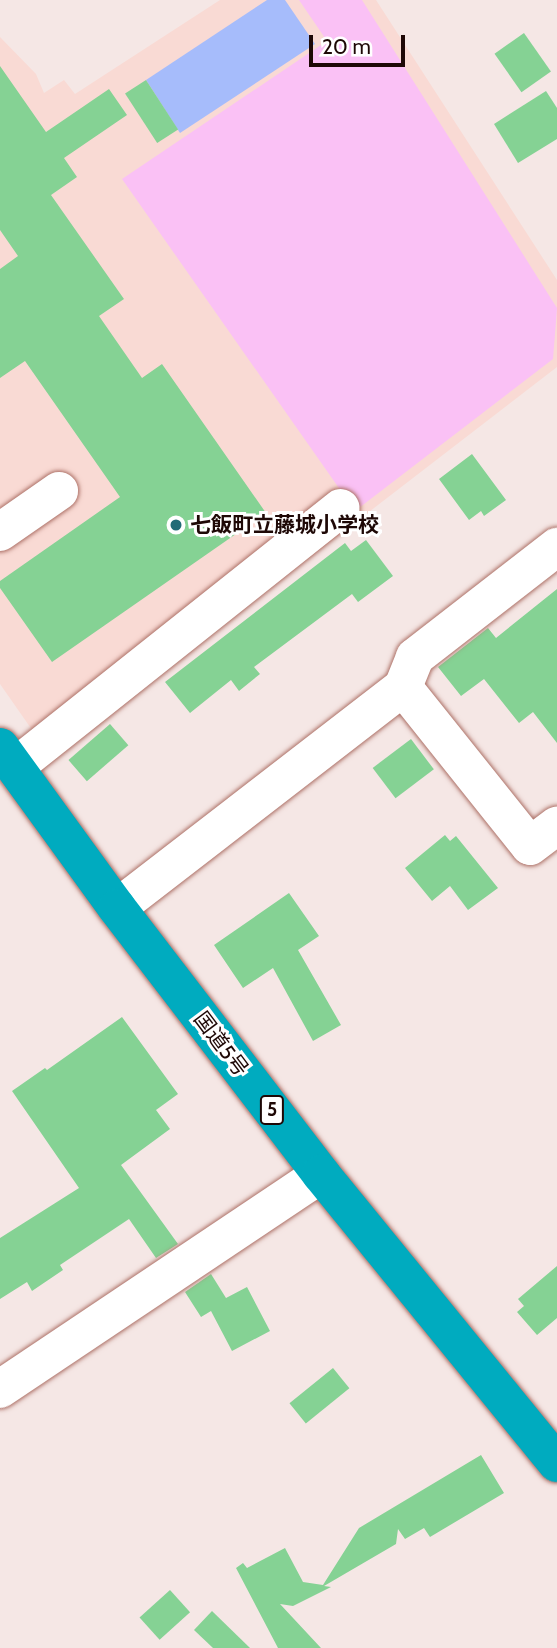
<!DOCTYPE html>
<meta charset="utf-8">
<style>
body{margin:0}
#map{position:relative;width:557px;height:1648px;overflow:hidden;background:#f5e7e5;font-family:Cabin,"Noto Sans JP",sans-serif}
div>[style]{position:absolute}
[style*='--x']{left:calc(var(--x)*1px);top:calc(var(--y)*1px);width:calc(var(--w)*1px);rotate:calc(var(--a)*1deg)}
.built>*{inset:0;background:#f9dad4}
.green>*{inset:0;background:#fac1f5}
.water>*{inset:0;background:#a6bcfb}
.building>*{inset:0;background:#85d294;transform-origin:0 0}
.roads{filter:drop-shadow(0 0 2px #ad7167) drop-shadow(0 0 2px #ad7167)}
.minor>*{height:38px;margin:-19px;padding:0 19px;transform-origin:19px;border-radius:19px;background:#fff}
.highway>*{height:38px;margin:-19px;padding:0 19px;transform-origin:19px;border-radius:19px;background:#00abbf}
.dots>*{width:19px;height:19px;translate:-50% -50%;box-sizing:border-box;border:4px solid #fff;border-radius:50%}
span{translate:-50% -50%;white-space:nowrap;text-align:center;line-height:1.15;-webkit-text-stroke:6px #fff;paint-order:stroke}
.shield-label span{padding:2px 5px;background:#fff;border:2px solid;border-radius:5px;-webkit-text-stroke-width:0}
.shield-label{font-size:19px;color:#1e0806;font-weight:700}
.poi-label{font-size:21px;color:#1e0806;font-weight:700}
.left{translate:0 -50%;text-align:left}
.street-label{font-size:21px;color:#1e0806}
.scale{position:absolute;left:309px;top:35px;width:96px;height:32px;box-sizing:border-box;border:4px solid #1e0806;border-top:0;padding-left:9px;font-size:21px;line-height:24px;white-space:nowrap;color:#1e0806;-webkit-text-stroke:5px #fff;paint-order:stroke}
</style>
<div id="map">
<div class="built">
<div style="clip-path:polygon(220px 0,376px 0,557px 280px,557px 367px,51px 757px,0 684px,0 37px,36px 74px,44px 93px,64px 80px,75px 94px)"></div>
</div>
<div class="green">
<div style="clip-path:polygon(299px 0,362px 0,557px 308px,553px 359px,355px 511px,122px 179px,327px 41px)"></div>
</div>
<div class="water">
<div style="clip-path:polygon(267px 0,285px 0,315px 44px,180px 133px,146px 80px)"></div>
</div>
<div class="building">
<div style="left:524px;top:33px;width:47px;height:36px;rotate:55deg"></div>
<div style="clip-path:polygon(0 66px,46px 132px,109px 89px,127px 115px,64px 158px,77px 177px,51px 195px,124px 299px,99px 316px,142px 378px,162px 364px,266px 513px,52px 662px,0 588px,0 581px,120px 497px,25px 361px,0 378px,0 269px,18px 256px,0 230px)"></div>
<div style="left:146px;top:80px;width:59px;height:25px;rotate:57deg"></div>
<div style="clip-path:polygon(546px 91px,557px 108px,557px 139px,518px 163px,494px 124px)"></div>
<div style="clip-path:polygon(472px 454px,506px 500px,484px 516px,481px 511px,469px 520px,439px 479px)"></div>
<div style="clip-path:polygon(366px 540px,393px 576px,358px 602px,352px 594px,254px 667px,260px 674px,239px 691px,231px 680px,190px 713px,165px 682px,345px 543px,351px 551px)"></div>
<div style="clip-path:polygon(557px 589px,557px 743px,533px 712px,519px 723px,484px 679px,461px 696px,438px 667px,488px 628px,496px 638px)"></div>
<div style="left:110px;top:724px;width:28px;height:55px;rotate:49deg"></div>
<div style="left:411px;top:739px;width:38px;height:48px;rotate:53deg"></div>
<div style="clip-path:polygon(445px 835px,450px 841px,456px 836px,498px 888px,468px 910px,450px 886px,432px 901px,405px 868px)"></div>
<div style="clip-path:polygon(289px 893px,319px 936px,298px 950px,341px 1025px,313px 1041px,273px 968px,243px 988px,214px 945px)"></div>
<div style="clip-path:polygon(122px 1017px,178px 1094px,156px 1110px,170px 1129px,121px 1165px,178px 1244px,156px 1258px,129px 1219px,60px 1265px,63px 1270px,32px 1291px,27px 1282px,0 1299px,0 1238px,79px 1188px,12px 1091px,45px 1068px,47px 1070px)"></div>
<div style="clip-path:polygon(557px 1266px,557px 1318px,537px 1335px,517px 1312px,524px 1306px,518px 1299px)"></div>
<div style="clip-path:polygon(211px 1274px,226px 1298px,247px 1287px,270px 1331px,232px 1351px,211px 1311px,201px 1317px,185px 1292px)"></div>
<div style="left:333px;top:1368px;width:26px;height:56px;rotate:51deg"></div>
<div style="clip-path:polygon(481px 1455px,504px 1493px,430px 1537px,424px 1528px,405px 1539px,398px 1529px,396px 1544px,324px 1586px,331px 1587px,293px 1606px,280px 1604px,321px 1648px,278px 1648px,236px 1568px,243px 1563px,247px 1568px,285px 1548px,303px 1582px,323px 1585px,359px 1528px)"></div>
<div style="left:170px;top:1590px;width:30px;height:41px;rotate:48deg"></div>
<div style="clip-path:polygon(212px 1611px,250px 1648px,213px 1648px,194px 1630px)"></div>
</div>
<div class="roads">
<div class="minor">
<div style="--x:0;--y:532;--w:72;--a:-34.8"></div>
<div style="--x:403;--y:687;--w:203;--a:51.4"></div>
<div style="--x:530;--y:846;--w:34;--a:-37"></div>
<div style="--x:15;--y:767;--w:416;--a:-38.5"></div>
<div style="--x:117;--y:908;--w:361;--a:-37.7"></div>
<div style="--x:403;--y:687;--w:32;--a:-68"></div>
<div style="--x:415;--y:657;--w:180;--a:-37.8"></div>
<div style="--x:0;--y:1389;--w:386;--a:-33.8"></div>
</div>
<div class="highway">
<div style="--x:0;--y:747;--w:199;--a:54"></div>
<div style="--x:117;--y:908;--w:335;--a:52.5"></div>
<div style="--x:321;--y:1174;--w:373;--a:50.8"></div>
</div>
</div>
<div class="dots">
<div style="left:176px;top:525px;background:#226b76"></div>
</div>
<div class="shield-label">
<span style="left:272px;top:1110px">5</span>
</div>
<div class="poi-label">
<span class="left" style="left:190px;top:525px">七飯町立藤城小学校</span>
</div>
<div class="street-label">
<span style="left:221px;top:1044px;rotate:53deg">国道5号</span>
</div>
<div class="scale">20 m</div>
</div>
